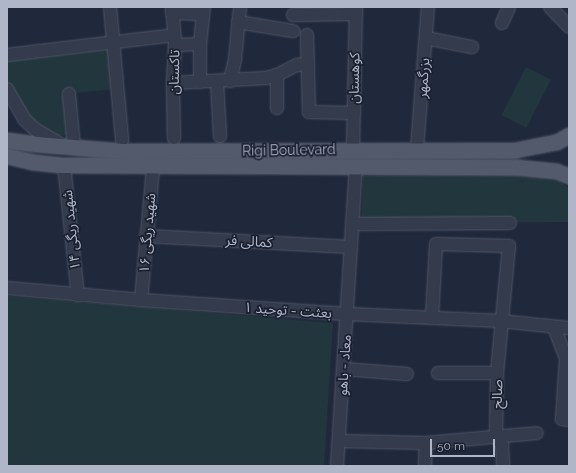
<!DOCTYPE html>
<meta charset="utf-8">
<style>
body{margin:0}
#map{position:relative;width:576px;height:473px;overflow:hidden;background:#20293c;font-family:Raleway,"Noto Sans Arabic",sans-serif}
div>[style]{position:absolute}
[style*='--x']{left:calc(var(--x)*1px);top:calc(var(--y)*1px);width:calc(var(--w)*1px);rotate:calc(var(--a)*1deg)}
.green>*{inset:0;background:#22363d;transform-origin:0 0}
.roads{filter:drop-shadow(0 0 1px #4f5667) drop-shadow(0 0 1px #4f5667)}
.minor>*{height:12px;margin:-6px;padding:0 6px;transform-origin:6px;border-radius:6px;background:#343b4c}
.major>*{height:15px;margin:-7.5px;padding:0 7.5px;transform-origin:7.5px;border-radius:7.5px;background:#525a6c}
span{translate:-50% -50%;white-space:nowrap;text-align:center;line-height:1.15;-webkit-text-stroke:3.5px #1a2030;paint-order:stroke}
.street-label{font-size:14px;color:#afb6c8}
.frame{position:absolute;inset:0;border:8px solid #afb6c8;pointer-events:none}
.scale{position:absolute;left:430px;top:439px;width:65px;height:18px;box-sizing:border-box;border:2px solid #afb6c8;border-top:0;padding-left:5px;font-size:12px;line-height:14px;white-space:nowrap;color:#afb6c8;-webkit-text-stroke:3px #1a2030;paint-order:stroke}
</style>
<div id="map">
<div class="green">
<div style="clip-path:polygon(111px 50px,115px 89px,76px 93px,78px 134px,57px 136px,27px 120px,7px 82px,7px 61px)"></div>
<div style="left:526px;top:67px;width:28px;height:54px;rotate:27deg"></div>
<div style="clip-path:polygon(510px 174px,530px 176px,560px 182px,569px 188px,569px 222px,361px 223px,363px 176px)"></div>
<div style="clip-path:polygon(7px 296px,333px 323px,324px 466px,7px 466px)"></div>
</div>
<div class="roads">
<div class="minor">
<div style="--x:110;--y:7;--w:134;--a:84.8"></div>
<div style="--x:172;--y:7;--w:38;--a:85"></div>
<div style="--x:175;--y:45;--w:38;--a:93"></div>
<div style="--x:173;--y:83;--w:55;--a:89"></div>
<div style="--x:550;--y:7;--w:28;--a:46"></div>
<div style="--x:172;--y:13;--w:31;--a:2"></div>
<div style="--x:293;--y:15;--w:63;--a:-0.9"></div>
<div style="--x:238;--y:22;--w:56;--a:9.3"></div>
<div style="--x:502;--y:23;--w:17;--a:-66"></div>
<div style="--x:307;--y:35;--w:77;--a:88.5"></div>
<div style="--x:309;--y:112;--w:45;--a:1.3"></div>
<div style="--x:426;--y:38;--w:47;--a:11.1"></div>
<div style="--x:175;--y:45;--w:25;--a:-2"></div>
<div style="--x:7;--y:55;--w:168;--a:-6.8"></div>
<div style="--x:217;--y:81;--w:55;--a:86.9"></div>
<div style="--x:230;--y:81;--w:23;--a:-77"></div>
<div style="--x:235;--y:59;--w:52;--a:-84.5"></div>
<div style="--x:200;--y:82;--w:38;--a:-90"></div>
<div style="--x:200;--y:44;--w:37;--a:-84"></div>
<div style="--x:173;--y:83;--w:93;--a:-3.1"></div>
<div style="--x:266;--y:78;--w:11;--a:-15"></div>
<div style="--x:277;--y:75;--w:22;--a:-27"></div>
<div style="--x:297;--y:65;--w:11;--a:-5"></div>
<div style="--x:7;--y:89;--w:34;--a:60"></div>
<div style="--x:24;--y:119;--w:16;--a:43"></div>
<div style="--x:36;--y:130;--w:30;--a:30"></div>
<div style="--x:69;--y:94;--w:53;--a:84.6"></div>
<div style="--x:277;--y:108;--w:33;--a:-90"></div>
<div style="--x:353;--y:149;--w:142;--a:-88.8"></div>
<div style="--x:417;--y:149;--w:142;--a:-85.6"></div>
<div style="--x:64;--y:165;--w:131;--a:83.9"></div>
<div style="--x:353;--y:224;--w:157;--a:-0.4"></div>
<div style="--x:146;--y:236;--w:205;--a:3.1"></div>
<div style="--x:7;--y:288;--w:135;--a:5.1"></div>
<div style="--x:141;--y:300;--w:206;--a:3.9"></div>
<div style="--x:347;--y:314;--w:154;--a:2.6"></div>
<div style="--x:501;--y:321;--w:68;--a:5.9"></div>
<div style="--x:141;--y:300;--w:134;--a:-84.8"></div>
<div style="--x:432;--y:318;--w:74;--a:-86.9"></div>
<div style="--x:436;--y:244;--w:73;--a:1.6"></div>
<div style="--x:509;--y:246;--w:128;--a:95.4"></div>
<div style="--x:497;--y:373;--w:64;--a:90.9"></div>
<div style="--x:496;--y:437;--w:10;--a:53"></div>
<div style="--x:502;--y:445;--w:21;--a:87"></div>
<div style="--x:554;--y:327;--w:34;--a:69"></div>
<div style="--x:566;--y:359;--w:60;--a:93.8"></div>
<div style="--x:562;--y:419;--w:7;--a:8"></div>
<div style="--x:344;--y:369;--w:63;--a:4.5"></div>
<div style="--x:438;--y:373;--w:59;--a:0"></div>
<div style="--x:339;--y:441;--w:87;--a:1.3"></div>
<div style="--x:426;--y:443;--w:111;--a:-5.1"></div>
<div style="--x:337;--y:466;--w:300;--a:-86.4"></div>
<div style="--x:425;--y:466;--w:23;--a:-88"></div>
</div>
<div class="major">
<div style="--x:7;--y:140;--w:29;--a:8"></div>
<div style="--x:36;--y:144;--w:87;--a:4.6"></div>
<div style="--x:123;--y:151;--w:392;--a:-0.1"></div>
<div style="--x:515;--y:150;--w:42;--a:-11"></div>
<div style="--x:556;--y:142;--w:15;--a:-28"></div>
<div style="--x:7;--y:156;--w:27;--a:13"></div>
<div style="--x:33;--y:162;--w:31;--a:6"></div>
<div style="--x:64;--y:165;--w:452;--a:0.3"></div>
<div style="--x:516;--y:167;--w:40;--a:5.7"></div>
<div style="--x:556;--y:171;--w:14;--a:21"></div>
</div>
</div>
<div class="street-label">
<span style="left:174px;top:72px;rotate:-89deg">تاکستان</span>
<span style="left:354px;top:78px;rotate:-89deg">کوهستان</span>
<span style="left:423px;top:78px;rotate:-86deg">بزرگمهر</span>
<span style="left:289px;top:150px;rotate:-1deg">Rigi Boulevard</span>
<span style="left:71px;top:230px;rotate:-96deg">شهید ریگی ۱۴</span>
<span style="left:147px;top:233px;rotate:-85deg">شهید ریگی ۱۶</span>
<span style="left:249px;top:241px;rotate:3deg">کمالی فر</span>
<span style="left:288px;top:310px;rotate:4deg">بعثت - توحید ۱</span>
<span style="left:344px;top:365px;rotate:-86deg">معاد - باهو</span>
<span style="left:497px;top:394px;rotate:-89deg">صالح</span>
</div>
<div class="frame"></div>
<div class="scale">50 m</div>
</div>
